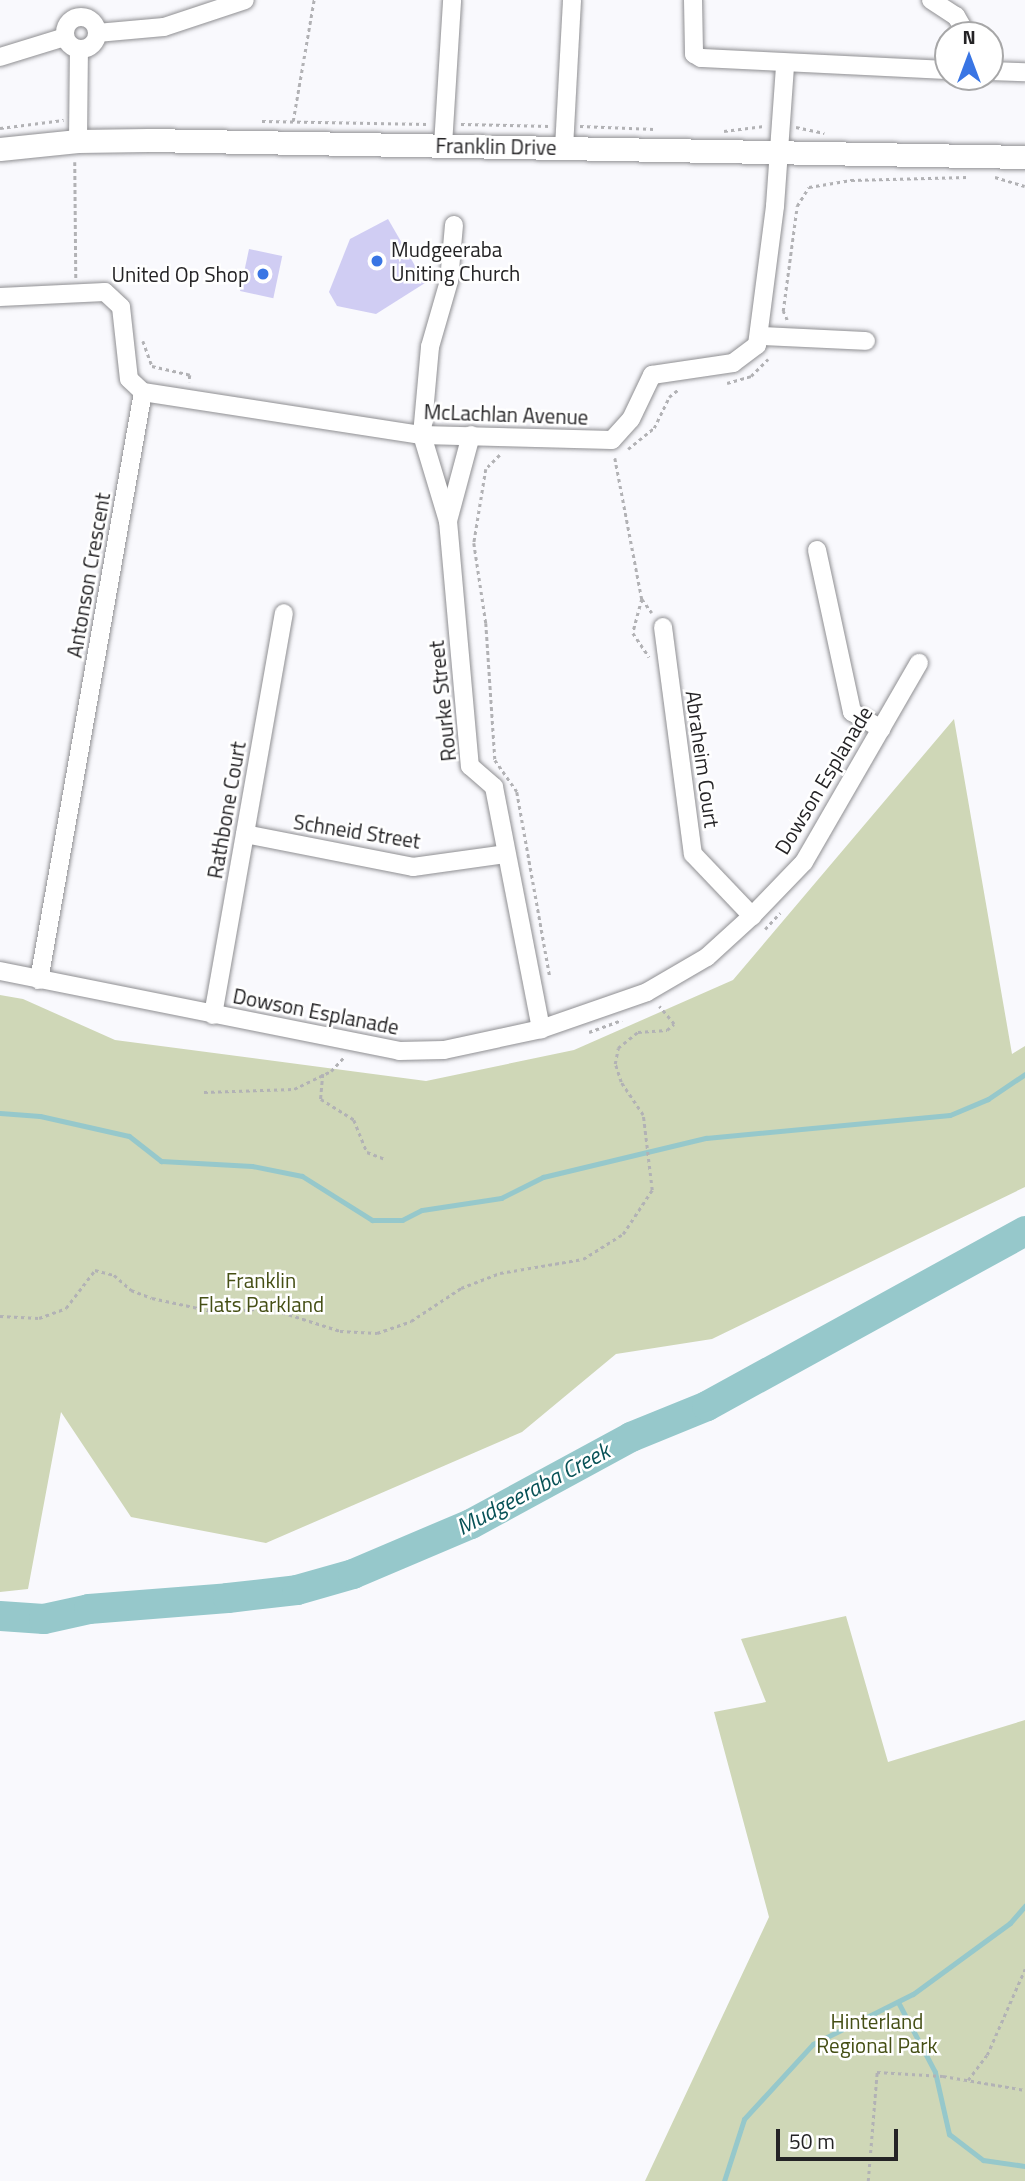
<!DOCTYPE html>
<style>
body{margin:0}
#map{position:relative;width:1025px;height:2181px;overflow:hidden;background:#f9f9fd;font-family:"Titillium Web",sans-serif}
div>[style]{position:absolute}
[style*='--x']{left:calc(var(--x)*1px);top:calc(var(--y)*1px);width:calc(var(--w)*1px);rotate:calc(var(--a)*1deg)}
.green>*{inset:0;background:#cfd7b7}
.stream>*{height:5px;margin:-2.5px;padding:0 2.5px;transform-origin:2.5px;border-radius:2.5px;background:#96c8cb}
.river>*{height:30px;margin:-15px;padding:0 15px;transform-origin:15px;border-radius:15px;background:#96c8cb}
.building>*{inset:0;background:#d0cdf3;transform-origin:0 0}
.path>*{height:2.5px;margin-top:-1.25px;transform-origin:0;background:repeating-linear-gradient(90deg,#b2b2b5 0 3.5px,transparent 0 7px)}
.roads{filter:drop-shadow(0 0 2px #8f8f92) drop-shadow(0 0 2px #8f8f92)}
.minor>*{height:18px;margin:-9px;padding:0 9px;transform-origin:9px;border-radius:9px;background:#fff}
.minor>.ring{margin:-9px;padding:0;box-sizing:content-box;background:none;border:18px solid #fff;border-radius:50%}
.major>*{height:23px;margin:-11.5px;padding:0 11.5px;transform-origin:11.5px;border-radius:11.5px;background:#fff}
.dots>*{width:19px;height:19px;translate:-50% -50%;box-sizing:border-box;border:4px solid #fff;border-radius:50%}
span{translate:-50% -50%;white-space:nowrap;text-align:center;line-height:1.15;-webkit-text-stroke:5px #fff;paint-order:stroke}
.street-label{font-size:21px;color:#242325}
.poi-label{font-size:21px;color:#242325}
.left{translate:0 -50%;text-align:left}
.right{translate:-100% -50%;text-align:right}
.park-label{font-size:21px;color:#454f15}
.water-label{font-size:23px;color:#085257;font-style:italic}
.north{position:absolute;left:934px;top:21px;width:70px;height:70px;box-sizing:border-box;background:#fff;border:2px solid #a7a7a8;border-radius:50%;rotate:0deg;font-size:19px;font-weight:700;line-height:28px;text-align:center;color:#242325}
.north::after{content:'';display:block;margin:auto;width:24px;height:32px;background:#3975e4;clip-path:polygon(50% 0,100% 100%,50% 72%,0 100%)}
.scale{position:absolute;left:776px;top:2129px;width:122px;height:32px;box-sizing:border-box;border:4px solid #242325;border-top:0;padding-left:9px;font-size:21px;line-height:24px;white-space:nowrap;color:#242325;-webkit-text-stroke:5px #fff;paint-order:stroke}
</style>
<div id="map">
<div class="green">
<div style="clip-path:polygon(954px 719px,1012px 1054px,1025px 1046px,1025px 1187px,712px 1339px,616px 1354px,522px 1432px,266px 1543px,131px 1517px,61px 1412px,28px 1589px,0 1592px,0 995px,23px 999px,115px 1040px,426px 1081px,574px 1050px,733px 980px)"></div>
<div style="clip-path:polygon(846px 1616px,888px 1762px,1025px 1720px,1025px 2181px,645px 2181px,769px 1917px,714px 1712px,766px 1702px,741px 1639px)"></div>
</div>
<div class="stream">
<div style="--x:0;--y:1113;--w:40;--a:4.3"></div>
<div style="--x:40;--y:1116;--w:91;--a:12.7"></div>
<div style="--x:129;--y:1136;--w:41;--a:38"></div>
<div style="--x:161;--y:1161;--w:91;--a:3.1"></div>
<div style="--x:252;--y:1166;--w:51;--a:11.3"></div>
<div style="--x:302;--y:1176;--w:83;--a:32.2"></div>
<div style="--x:372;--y:1220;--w:30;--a:0"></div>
<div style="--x:402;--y:1220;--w:22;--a:-27"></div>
<div style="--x:422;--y:1210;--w:80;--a:-8.6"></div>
<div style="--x:501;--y:1198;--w:47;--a:-26.6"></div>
<div style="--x:543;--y:1177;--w:168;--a:-13.5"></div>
<div style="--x:706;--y:1138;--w:245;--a:-5.4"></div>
<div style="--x:950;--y:1115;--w:41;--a:-22.8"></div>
<div style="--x:988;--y:1099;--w:45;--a:-34"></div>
<div style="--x:898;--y:2002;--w:79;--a:62.1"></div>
<div style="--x:935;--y:2072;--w:64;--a:77.3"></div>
<div style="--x:949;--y:2134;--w:43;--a:37.4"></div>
<div style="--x:983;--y:2160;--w:42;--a:8.1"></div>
<div style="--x:724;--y:2181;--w:65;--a:-72.1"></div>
<div style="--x:744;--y:2119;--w:102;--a:-47.4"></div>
<div style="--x:813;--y:2044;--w:112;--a:-26.6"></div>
<div style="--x:913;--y:1994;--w:120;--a:-36.2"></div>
<div style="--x:1010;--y:1923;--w:23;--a:-49"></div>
</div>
<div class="river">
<div style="--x:0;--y:1616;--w:44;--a:3.9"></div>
<div style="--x:44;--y:1619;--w:46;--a:-12.5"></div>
<div style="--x:89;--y:1609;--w:139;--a:-4.5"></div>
<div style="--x:228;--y:1598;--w:69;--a:-6.6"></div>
<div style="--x:297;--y:1590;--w:58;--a:-15.9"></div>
<div style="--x:353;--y:1574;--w:128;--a:-23"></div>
<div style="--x:471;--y:1524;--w:182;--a:-28.5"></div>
<div style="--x:631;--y:1437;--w:82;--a:-22.2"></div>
<div style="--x:707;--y:1406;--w:363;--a:-28.8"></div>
</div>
<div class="building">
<div style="clip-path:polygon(388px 219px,425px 283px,376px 314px,337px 306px,329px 292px,350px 239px)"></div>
<div style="left:249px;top:249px;width:34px;height:43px;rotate:12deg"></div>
</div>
<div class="path">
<div style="--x:262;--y:121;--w:165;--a:1"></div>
<div style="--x:293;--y:121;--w:123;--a:-80.2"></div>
<div style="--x:461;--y:124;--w:88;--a:1.3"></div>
<div style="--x:580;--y:126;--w:74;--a:2.3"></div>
<div style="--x:796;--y:127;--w:29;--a:12"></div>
<div style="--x:0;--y:128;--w:64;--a:-7.2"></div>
<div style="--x:724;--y:131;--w:41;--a:-7"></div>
<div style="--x:75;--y:162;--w:116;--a:89.5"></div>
<div style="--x:995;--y:177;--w:31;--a:17"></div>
<div style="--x:787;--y:320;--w:10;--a:-114"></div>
<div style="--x:783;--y:311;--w:106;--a:-82.4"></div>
<div style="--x:797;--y:206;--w:22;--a:-58"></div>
<div style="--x:809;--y:187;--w:43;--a:-9.5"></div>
<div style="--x:851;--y:180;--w:116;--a:-1.5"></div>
<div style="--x:143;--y:341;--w:27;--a:70"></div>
<div style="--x:152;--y:366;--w:39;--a:13"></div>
<div style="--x:190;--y:375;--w:7;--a:98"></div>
<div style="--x:727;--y:383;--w:25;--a:-16"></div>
<div style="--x:751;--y:376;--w:24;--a:-45"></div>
<div style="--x:628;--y:449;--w:33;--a:-39"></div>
<div style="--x:654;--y:428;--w:34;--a:-64"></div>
<div style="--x:669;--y:397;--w:13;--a:-39"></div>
<div style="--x:500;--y:455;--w:20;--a:135"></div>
<div style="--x:486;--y:469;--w:75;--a:99.2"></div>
<div style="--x:474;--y:543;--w:81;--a:81.5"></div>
<div style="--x:486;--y:623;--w:137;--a:86.2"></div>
<div style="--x:495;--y:760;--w:39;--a:55"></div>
<div style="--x:517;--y:792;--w:188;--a:79.9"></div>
<div style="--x:615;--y:458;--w:144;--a:79.2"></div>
<div style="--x:642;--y:599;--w:17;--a:54"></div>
<div style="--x:642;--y:599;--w:35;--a:105"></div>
<div style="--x:633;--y:633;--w:29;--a:56"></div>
<div style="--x:765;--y:929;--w:22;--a:-47"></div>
<div style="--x:589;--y:1032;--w:35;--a:-20"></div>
<div style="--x:323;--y:1074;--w:25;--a:95"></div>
<div style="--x:321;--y:1099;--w:39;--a:32"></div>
<div style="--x:354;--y:1120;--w:35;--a:68"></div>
<div style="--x:367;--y:1152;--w:19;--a:21"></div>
<div style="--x:204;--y:1092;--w:90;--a:-1.9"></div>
<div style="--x:294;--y:1089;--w:41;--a:-25.9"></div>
<div style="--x:331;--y:1071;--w:18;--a:-47"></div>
<div style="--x:0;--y:1316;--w:39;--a:3"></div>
<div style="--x:39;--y:1318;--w:29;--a:-20"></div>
<div style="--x:66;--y:1308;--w:48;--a:-52.7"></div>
<div style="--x:95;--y:1270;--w:20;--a:15"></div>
<div style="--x:114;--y:1275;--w:23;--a:41"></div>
<div style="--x:131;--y:1290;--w:22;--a:21"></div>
<div style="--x:152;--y:1298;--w:66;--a:12.3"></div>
<div style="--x:216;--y:1312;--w:53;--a:-4.3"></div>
<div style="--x:269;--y:1308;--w:75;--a:17.9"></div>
<div style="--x:340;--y:1331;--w:37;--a:3"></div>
<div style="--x:377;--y:1333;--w:36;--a:-19"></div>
<div style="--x:411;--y:1321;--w:60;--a:-33.4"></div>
<div style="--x:461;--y:1288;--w:42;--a:-21"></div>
<div style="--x:500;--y:1273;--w:84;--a:-9.6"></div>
<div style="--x:583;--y:1259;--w:47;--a:-32"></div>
<div style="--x:623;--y:1234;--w:53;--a:-56.6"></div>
<div style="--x:652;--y:1190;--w:76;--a:-96.8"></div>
<div style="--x:643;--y:1115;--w:40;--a:-124"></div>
<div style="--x:621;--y:1082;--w:19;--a:-108"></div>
<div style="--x:615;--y:1064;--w:16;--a:-79"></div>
<div style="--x:618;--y:1048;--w:26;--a:-39"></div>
<div style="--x:638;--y:1032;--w:29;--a:-4"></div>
<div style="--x:667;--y:1030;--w:9;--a:-41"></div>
<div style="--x:674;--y:1024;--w:23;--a:-130"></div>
<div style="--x:968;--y:2080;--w:31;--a:-53"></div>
<div style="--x:987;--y:2055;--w:94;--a:-66.2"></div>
<div style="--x:868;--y:2181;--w:109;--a:-85.3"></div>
<div style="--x:877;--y:2072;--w:66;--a:3.5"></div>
<div style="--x:943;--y:2076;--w:83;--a:9.7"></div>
</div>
<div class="roads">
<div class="minor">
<div style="--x:693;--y:0;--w:54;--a:88.9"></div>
<div style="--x:694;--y:54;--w:8;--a:30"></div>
<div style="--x:701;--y:58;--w:247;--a:2.8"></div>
<div style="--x:931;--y:0;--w:30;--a:33"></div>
<div style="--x:956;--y:16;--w:22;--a:60"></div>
<div class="ring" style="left:65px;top:17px;width:14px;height:14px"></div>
<div style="--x:97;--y:33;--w:67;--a:-5.1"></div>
<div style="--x:164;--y:27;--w:85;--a:-18.4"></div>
<div style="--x:0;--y:57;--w:68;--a:-17.1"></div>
<div style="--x:990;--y:71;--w:35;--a:2"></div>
<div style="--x:78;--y:141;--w:92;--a:-89.4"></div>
<div style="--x:443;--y:145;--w:145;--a:-86.4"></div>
<div style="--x:564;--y:148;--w:148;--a:-86.9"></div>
<div style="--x:454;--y:225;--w:56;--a:95.1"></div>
<div style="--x:449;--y:281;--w:69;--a:106.1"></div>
<div style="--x:430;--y:347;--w:88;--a:95.2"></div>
<div style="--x:422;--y:435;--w:90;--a:73.2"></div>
<div style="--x:448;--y:521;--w:246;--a:84.9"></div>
<div style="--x:470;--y:766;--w:32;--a:41"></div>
<div style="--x:494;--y:787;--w:247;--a:79"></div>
<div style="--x:0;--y:297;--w:105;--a:-2.7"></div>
<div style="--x:105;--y:292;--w:22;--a:43"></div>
<div style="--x:121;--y:307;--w:72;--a:83.7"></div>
<div style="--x:129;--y:379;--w:19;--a:43"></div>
<div style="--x:761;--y:336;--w:105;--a:2.7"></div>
<div style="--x:143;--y:392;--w:282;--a:8.8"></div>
<div style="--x:422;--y:435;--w:190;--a:1.5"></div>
<div style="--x:612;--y:440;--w:28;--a:-48"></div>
<div style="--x:631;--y:419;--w:49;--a:-64.5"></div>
<div style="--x:652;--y:375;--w:82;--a:-8.4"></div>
<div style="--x:733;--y:363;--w:30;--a:-37"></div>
<div style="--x:757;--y:345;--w:140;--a:-82.6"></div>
<div style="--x:775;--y:206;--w:141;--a:-85.9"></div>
<div style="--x:448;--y:521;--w:89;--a:-75"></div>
<div style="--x:817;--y:550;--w:166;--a:77.8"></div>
<div style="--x:852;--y:712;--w:34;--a:30"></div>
<div style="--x:663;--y:627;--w:229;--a:82.5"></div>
<div style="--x:693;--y:854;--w:86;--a:46.4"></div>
<div style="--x:245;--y:834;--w:171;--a:11.1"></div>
<div style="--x:413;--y:867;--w:93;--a:-8"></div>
<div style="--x:0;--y:971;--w:407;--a:11.3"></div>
<div style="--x:399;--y:1051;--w:45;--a:-1.3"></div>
<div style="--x:444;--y:1050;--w:99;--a:-12.2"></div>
<div style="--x:541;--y:1029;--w:112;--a:-19.2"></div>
<div style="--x:647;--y:992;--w:69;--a:-30.3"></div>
<div style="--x:707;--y:957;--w:61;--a:-42.3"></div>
<div style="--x:752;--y:916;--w:75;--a:-46.1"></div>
<div style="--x:804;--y:862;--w:230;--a:-60"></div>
<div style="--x:39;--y:980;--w:597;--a:-79.97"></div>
<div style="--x:213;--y:1015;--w:408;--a:-80"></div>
</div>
<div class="major">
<div style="--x:0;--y:149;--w:78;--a:-5.9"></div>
<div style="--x:78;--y:141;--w:70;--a:-0.8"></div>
<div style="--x:148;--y:140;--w:877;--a:1.11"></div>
</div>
</div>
<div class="dots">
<div style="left:377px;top:261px;background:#3975e4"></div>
<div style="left:263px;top:274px;background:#3975e4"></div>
</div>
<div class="street-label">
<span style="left:496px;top:146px;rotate:1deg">Franklin Drive</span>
<span style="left:506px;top:414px;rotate:2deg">McLachlan Avenue</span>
<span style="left:88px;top:575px;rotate:-80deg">Antonson Crescent</span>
<span style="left:442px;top:701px;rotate:-96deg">Rourke Street</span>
<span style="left:703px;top:759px;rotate:82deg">Abraheim Court</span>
<span style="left:823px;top:780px;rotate:-59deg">Dowson Esplanade</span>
<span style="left:226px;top:810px;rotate:-80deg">Rathbone Court</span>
<span style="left:357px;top:831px;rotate:9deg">Schneid Street</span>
<span style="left:316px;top:1011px;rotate:11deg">Dowson Esplanade</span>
</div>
<div class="poi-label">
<span class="left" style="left:391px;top:261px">Mudgeeraba<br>Uniting Church</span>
<span class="right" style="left:249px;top:274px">United Op Shop</span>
</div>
<div class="park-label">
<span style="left:261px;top:1292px">Franklin<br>Flats Parkland</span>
<span style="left:877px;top:2033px">Hinterland<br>Regional Park</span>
</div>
<div class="water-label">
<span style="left:533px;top:1489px;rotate:-28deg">Mudgeeraba Creek</span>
</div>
<div class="north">N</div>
<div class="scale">50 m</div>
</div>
